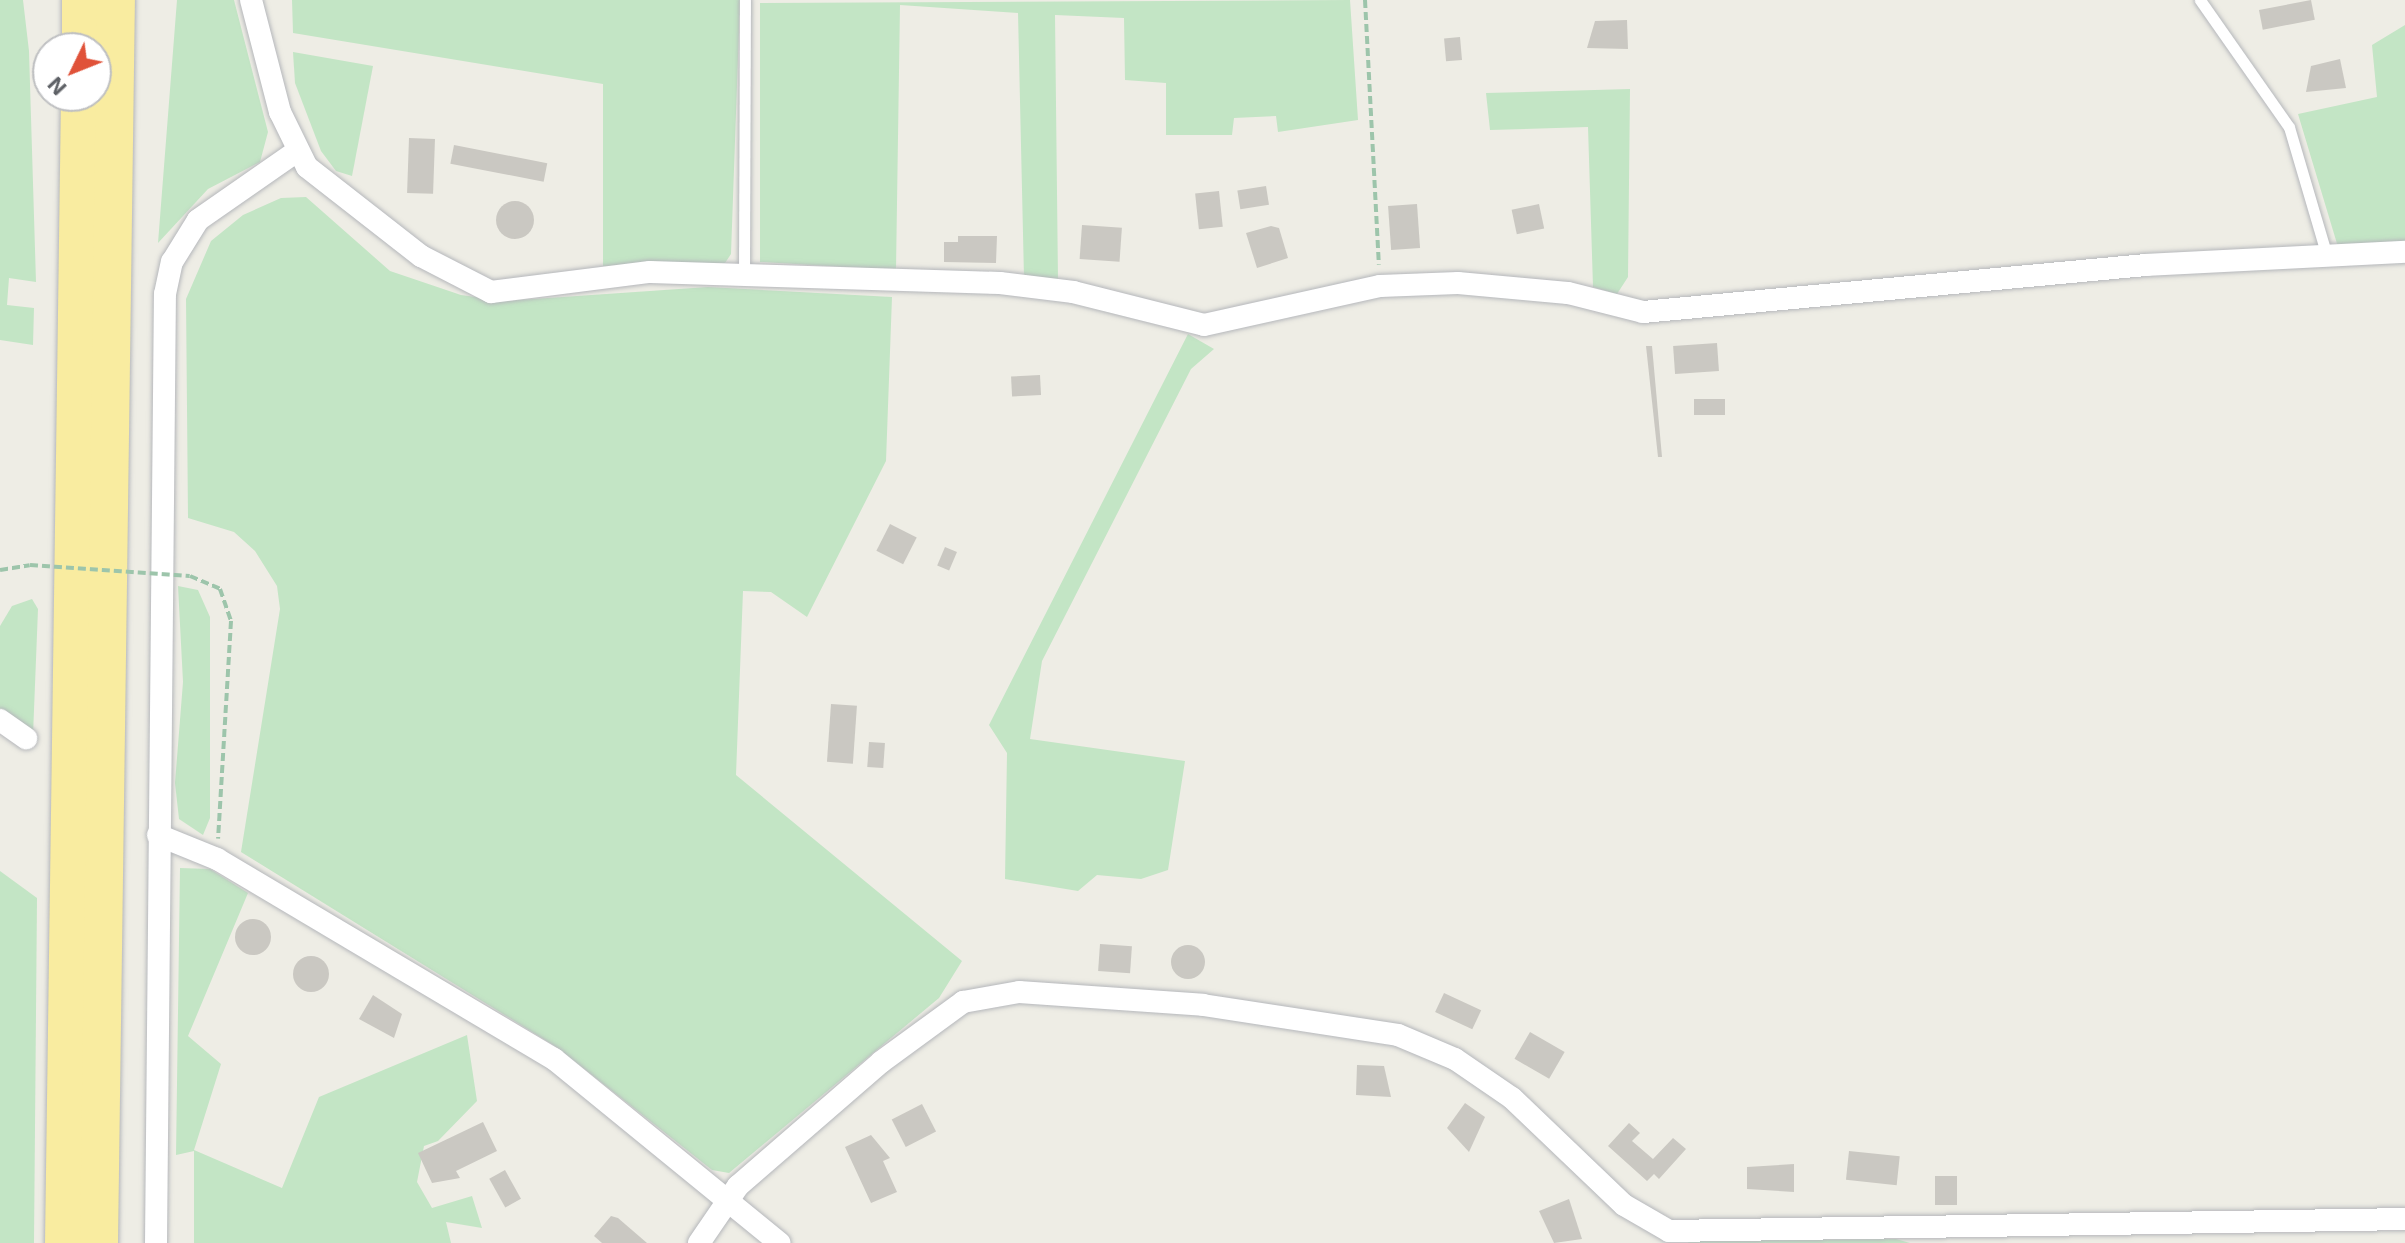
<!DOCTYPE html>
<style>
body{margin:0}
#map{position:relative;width:2405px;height:1243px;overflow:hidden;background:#eeede5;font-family:"Exo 2",sans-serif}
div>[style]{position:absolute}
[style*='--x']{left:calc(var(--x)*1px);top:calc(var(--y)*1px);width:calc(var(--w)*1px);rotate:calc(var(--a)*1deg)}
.green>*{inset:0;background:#c3e5c5}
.building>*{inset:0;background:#cac8c2;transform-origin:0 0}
.round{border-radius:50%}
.path>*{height:4px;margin-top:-2px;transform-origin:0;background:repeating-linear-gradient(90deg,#9dc5ab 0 8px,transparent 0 12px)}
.roads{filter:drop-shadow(0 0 2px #b5b7bb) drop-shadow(0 0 2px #b5b7bb)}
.service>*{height:11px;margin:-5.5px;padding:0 5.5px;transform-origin:5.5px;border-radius:5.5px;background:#fff}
.minor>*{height:22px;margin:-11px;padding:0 11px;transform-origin:11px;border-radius:11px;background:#fff}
.trunk>*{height:38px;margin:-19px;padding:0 19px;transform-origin:19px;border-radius:19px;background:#f9eca0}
.path-bridge>*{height:4px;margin-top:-2px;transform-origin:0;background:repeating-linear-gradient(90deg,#9dc5ab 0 8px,transparent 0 12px)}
span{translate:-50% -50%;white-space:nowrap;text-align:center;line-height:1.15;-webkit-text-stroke:8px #fff;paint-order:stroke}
.north{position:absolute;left:32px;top:32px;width:80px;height:80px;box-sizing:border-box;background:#fff;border:2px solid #bebfc1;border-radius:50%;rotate:227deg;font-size:22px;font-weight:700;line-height:32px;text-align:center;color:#5d6065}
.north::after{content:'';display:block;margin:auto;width:28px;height:36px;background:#e05239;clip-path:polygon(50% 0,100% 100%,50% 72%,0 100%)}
</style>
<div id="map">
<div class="green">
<div style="clip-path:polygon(0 0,23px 0,29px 51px,36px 282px,9px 278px,7px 305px,34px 308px,33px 345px,0 340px)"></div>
<div style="clip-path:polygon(177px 0,234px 0,268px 132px,260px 162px,208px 189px,158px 243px)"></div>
<div style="clip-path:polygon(292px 0,740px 0,731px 254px,725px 263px,603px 266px,603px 84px,293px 33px)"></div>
<div style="clip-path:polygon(1350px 0,1358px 120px,1278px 132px,1276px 116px,1234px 118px,1232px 135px,1166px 135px,1166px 83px,1125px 80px,1124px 18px,1055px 15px,1058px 280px,1024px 278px,1018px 13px,900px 5px,896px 270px,760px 262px,760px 3px)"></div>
<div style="clip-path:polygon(2405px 25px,2405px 245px,2338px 247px,2298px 114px,2377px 97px,2372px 45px)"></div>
<div style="clip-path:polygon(293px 52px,373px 66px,352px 176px,336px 171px,321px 151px,295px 83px)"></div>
<div style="clip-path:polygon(1630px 89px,1628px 277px,1617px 294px,1593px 287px,1588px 127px,1490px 130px,1486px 93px)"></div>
<div style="clip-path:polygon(306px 197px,390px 271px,461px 295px,504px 301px,708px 287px,892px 297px,886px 461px,807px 617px,771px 592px,743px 591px,736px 775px,962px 961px,939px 998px,729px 1173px,712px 1170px,558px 1048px,241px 852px,280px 609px,277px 586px,255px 551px,234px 532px,188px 518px,186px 299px,211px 241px,243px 215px,281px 198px)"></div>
<div style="clip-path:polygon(1188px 334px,1214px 349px,1191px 369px,1042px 661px,1030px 739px,1185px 761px,1168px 870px,1141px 879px,1097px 875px,1078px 891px,1005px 879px,1007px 753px,989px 725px)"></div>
<div style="clip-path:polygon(178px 586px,198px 590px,210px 617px,210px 818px,203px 835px,179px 819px,175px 783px,183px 682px)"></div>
<div style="clip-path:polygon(32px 599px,38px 609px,33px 735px,0 710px,0 626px,12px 606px)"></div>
<div style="clip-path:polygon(180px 868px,210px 869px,248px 893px,188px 1036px,221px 1064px,194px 1150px,282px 1188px,319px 1097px,467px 1035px,477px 1101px,438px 1141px,424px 1146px,417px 1182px,432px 1208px,472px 1196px,482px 1228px,446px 1222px,451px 1243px,194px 1243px,194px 1151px,176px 1155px)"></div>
<div style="clip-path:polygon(0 871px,37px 898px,34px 1243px,0 1243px)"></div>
<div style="clip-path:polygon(1896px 1239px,1910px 1243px,1688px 1243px,1689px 1241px)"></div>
</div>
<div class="building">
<div style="left:2311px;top:0;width:20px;height:53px;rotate:79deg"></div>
<div style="clip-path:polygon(1627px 20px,1628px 49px,1587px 48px,1595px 21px)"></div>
<div style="left:1460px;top:37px;width:23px;height:16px;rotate:85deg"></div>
<div style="clip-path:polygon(2340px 59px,2346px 88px,2306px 92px,2311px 66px)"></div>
<div style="left:409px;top:138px;width:26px;height:55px;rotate:2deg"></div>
<div style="left:454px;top:145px;width:95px;height:19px;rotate:11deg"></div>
<div style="left:1266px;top:186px;width:19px;height:29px;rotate:81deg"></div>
<div style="left:1219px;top:191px;width:36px;height:24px;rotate:84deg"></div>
<div class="round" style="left:496px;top:201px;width:38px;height:38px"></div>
<div style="left:1417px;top:204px;width:44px;height:29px;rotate:86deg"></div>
<div style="left:1539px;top:204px;width:25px;height:28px;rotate:78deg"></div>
<div style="left:1082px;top:225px;width:40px;height:34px;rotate:4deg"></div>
<div style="clip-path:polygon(1271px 226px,1279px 228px,1288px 258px,1257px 268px,1246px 233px)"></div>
<div style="clip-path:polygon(958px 236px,997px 236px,996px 263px,944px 262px,944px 242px,958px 242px)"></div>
<div style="left:1717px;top:343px;width:28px;height:44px;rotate:86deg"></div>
<div style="clip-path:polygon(1646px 346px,1652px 346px,1662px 457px,1658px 457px)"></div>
<div style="left:1040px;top:375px;width:20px;height:29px;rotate:87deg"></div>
<div style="left:1725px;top:399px;width:16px;height:31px;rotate:90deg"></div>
<div style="left:890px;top:524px;width:30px;height:30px;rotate:27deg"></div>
<div style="left:945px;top:547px;width:13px;height:20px;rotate:23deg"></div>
<div style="left:831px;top:704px;width:26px;height:58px;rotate:4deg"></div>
<div style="left:869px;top:742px;width:16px;height:25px;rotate:4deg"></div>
<div class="round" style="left:235px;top:919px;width:36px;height:36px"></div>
<div style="left:1100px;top:944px;width:32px;height:27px;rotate:4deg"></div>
<div class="round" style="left:1171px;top:945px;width:34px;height:34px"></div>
<div class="round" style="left:293px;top:956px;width:36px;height:36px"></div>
<div style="left:1444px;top:993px;width:41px;height:21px;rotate:25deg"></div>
<div style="clip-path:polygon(373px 995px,402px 1014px,394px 1038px,359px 1019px)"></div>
<div style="left:1530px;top:1032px;width:40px;height:31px;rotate:30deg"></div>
<div style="clip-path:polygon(1357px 1065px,1384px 1066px,1391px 1097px,1356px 1095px)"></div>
<div style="clip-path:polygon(1465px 1103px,1485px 1117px,1469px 1152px,1447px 1128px)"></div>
<div style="left:922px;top:1104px;width:31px;height:34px;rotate:63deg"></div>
<div style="clip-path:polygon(483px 1122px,497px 1151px,456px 1171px,460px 1178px,432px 1183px,418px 1153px)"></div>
<div style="clip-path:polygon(1629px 1123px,1640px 1133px,1632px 1141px,1653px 1159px,1673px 1138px,1686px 1149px,1659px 1179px,1654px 1174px,1647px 1181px,1608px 1146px)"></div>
<div style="clip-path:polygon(871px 1135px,890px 1158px,883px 1161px,897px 1192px,871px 1203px,845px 1147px)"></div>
<div style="left:1849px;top:1151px;width:51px;height:29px;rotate:6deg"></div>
<div style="clip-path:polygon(1794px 1164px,1794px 1192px,1747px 1189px,1747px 1167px)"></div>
<div style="left:505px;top:1170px;width:33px;height:18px;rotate:61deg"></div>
<div style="left:1935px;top:1176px;width:22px;height:29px"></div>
<div style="clip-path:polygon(1569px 1199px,1582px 1239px,1554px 1243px,1539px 1211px)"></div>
<div style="clip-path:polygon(611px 1216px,618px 1218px,647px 1243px,602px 1243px,594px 1236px)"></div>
</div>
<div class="path">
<div style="--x:1365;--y:0;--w:265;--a:87"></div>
<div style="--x:0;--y:570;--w:30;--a:-9"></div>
<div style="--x:190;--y:576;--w:33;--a:23"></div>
<div style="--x:220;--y:589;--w:34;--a:71"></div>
<div style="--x:231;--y:621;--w:218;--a:93.4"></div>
</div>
<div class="roads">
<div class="service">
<div style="--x:2200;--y:0;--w:155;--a:55"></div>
<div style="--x:2289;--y:127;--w:134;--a:73.6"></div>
<div style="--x:744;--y:275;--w:275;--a:-89.8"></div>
</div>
<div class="minor">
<div style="--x:251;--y:0;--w:116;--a:75.5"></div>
<div style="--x:280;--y:112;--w:61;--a:63.9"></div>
<div style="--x:307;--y:167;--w:145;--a:38"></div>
<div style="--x:421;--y:256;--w:79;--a:27.2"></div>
<div style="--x:491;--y:292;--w:160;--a:-7.2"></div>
<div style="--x:650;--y:272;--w:350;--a:1.8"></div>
<div style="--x:1000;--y:283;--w:74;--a:7"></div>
<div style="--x:1073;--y:292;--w:135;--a:14.1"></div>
<div style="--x:1204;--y:325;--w:180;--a:-12.5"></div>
<div style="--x:1380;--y:286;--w:78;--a:-2.2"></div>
<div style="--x:1458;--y:283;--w:110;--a:5.2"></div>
<div style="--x:1568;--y:293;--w:77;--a:14.2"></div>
<div style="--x:1643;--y:312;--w:505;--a:-5.34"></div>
<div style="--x:2146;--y:265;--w:259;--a:-2.9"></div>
<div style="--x:0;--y:720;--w:32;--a:35"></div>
<div style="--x:158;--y:835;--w:64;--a:22.1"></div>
<div style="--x:217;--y:859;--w:392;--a:30.7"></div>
<div style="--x:554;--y:1059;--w:291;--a:39.2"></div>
<div style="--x:156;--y:1243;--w:949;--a:-89.46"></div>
<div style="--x:165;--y:294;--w:33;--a:-78"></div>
<div style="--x:172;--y:262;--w:49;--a:-58.2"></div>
<div style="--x:198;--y:220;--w:119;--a:-34.8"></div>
<div style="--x:699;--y:1243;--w:69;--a:-55.6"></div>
<div style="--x:738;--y:1186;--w:189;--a:-40.9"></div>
<div style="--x:881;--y:1062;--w:102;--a:-36.2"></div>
<div style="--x:963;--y:1002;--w:57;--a:-10.1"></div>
<div style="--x:1019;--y:992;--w:184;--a:4"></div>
<div style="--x:1203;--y:1005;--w:197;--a:8.7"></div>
<div style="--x:1398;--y:1035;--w:62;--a:22.8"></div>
<div style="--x:1455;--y:1059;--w:69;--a:34.4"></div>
<div style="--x:1512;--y:1098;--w:155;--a:43.7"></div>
<div style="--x:1624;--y:1205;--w:52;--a:30"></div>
<div style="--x:1669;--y:1231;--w:736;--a:-0.93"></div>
</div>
<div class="trunk">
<div style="--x:81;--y:48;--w:48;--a:-90"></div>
<div style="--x:64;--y:1243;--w:1147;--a:-89.2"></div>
<div style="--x:99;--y:1243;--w:1243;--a:-89.22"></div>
</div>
</div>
<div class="path-bridge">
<div style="--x:30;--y:565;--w:160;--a:3.9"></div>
</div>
<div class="north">N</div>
</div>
